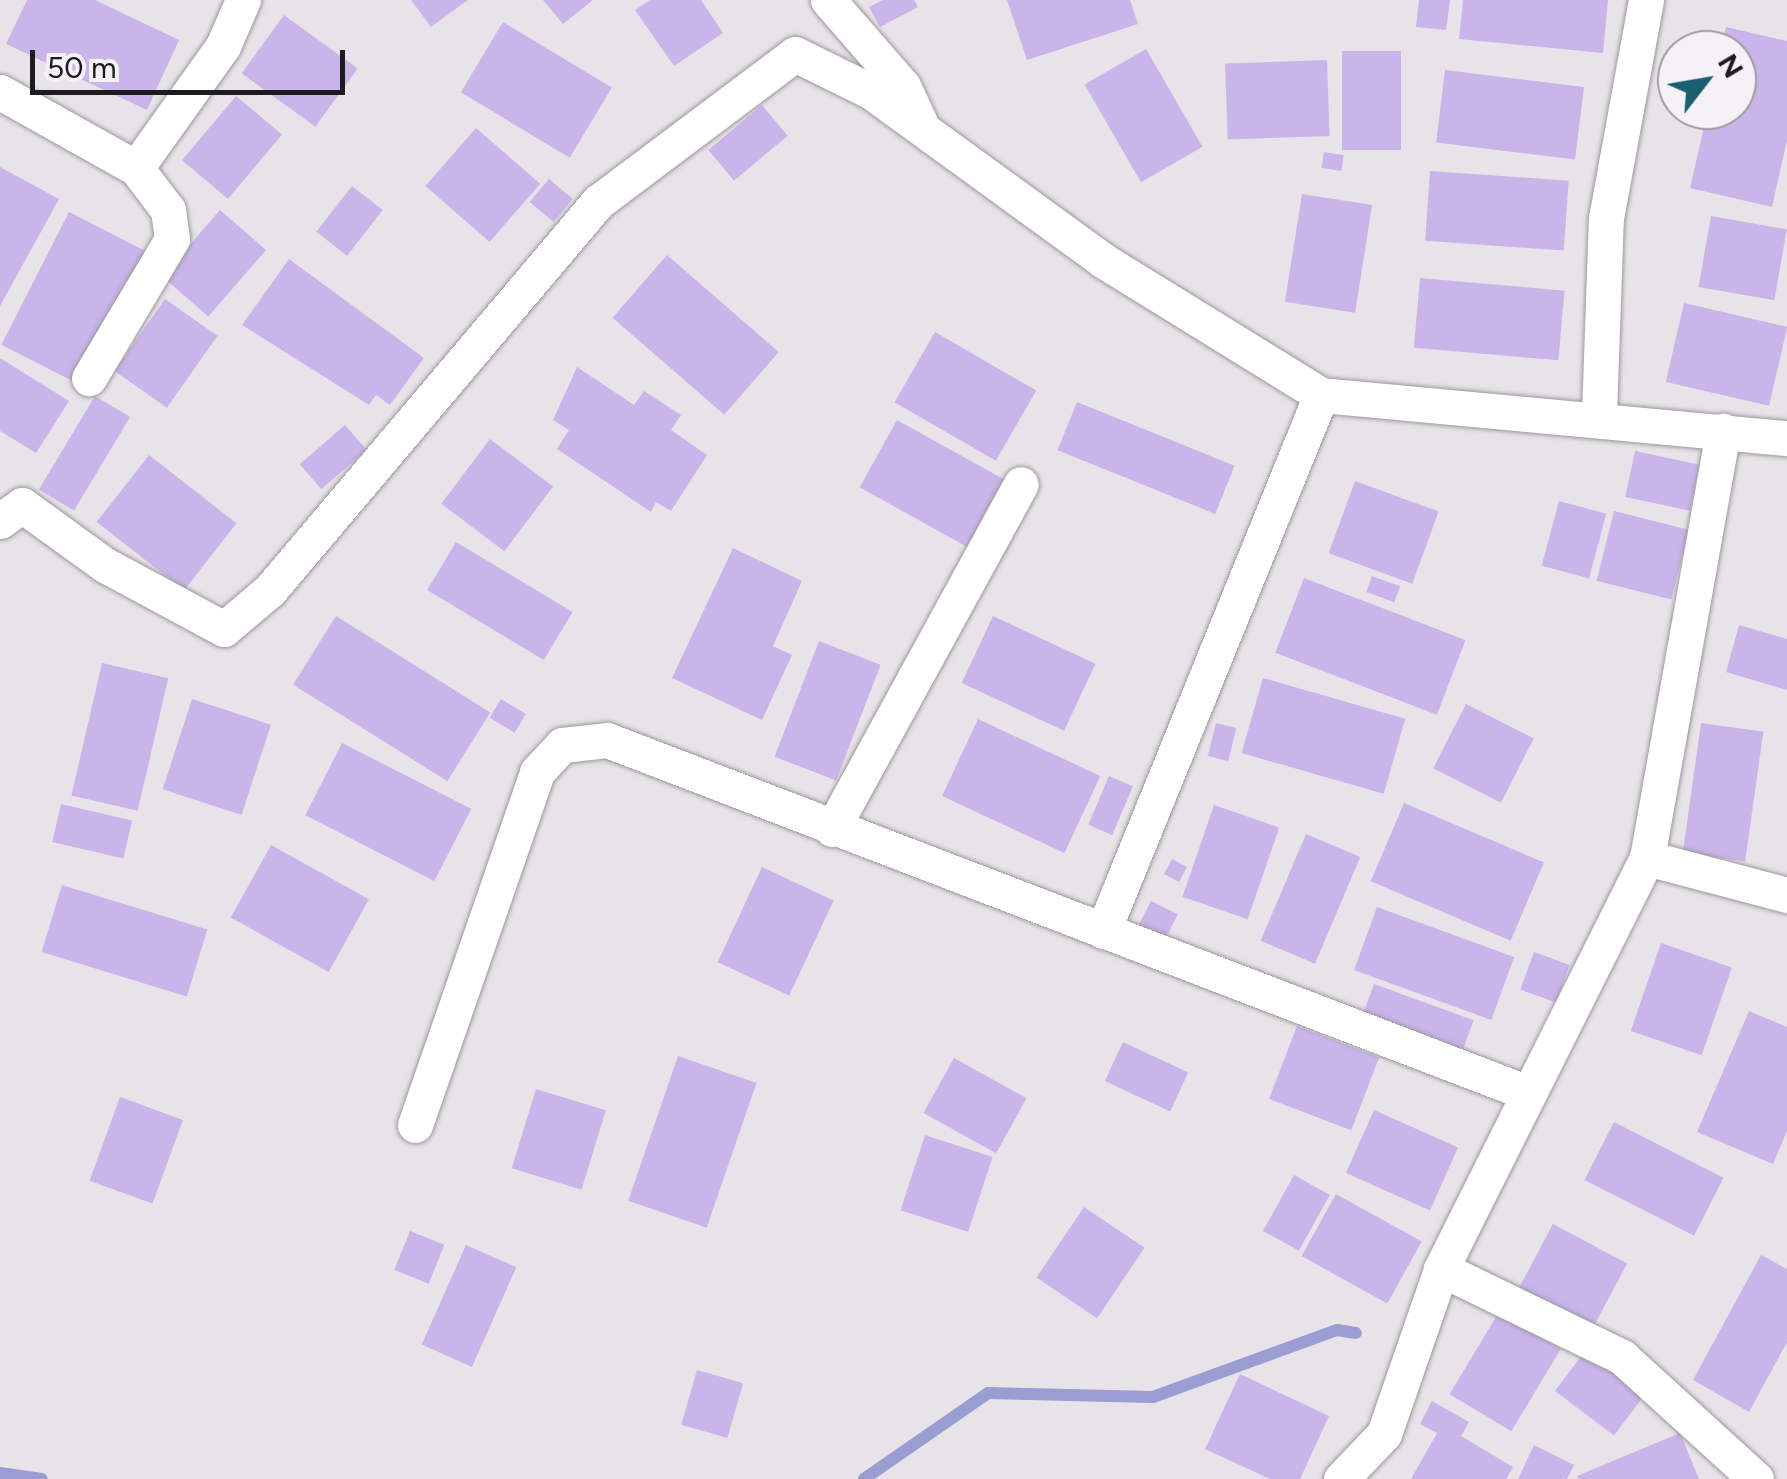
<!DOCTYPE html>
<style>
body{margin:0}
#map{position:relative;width:1787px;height:1479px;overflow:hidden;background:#e8e3e9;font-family:Figtree,sans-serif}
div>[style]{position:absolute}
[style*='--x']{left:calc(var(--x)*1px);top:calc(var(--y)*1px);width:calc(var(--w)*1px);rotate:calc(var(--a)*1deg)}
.stream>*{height:12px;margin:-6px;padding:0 6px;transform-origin:6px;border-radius:6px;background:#999dd1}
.building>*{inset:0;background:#c9b5ea;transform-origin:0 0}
.roads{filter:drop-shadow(0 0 2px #9d989e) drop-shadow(0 0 2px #9d989e)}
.street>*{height:35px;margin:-17.5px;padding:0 17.5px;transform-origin:17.5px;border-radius:17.5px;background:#fff}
span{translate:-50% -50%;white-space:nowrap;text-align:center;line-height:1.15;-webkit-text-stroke:8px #f6f1f6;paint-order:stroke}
.north{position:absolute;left:1657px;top:30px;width:100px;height:100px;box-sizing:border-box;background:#f6f1f6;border:2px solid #9f9b9f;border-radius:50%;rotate:59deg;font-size:28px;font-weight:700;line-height:40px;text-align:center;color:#1c1b1d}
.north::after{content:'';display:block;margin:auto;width:35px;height:45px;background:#1a5f71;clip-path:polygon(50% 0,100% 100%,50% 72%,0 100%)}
.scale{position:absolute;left:30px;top:50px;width:315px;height:45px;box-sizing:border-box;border:5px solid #1c1b1d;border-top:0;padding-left:12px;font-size:30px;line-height:35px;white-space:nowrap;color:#1c1b1d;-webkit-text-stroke:8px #f6f1f6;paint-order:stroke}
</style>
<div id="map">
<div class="stream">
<div style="--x:0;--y:1473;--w:42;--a:8.1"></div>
<div style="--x:864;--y:1479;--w:151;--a:-34.7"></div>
<div style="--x:988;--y:1393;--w:165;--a:1.4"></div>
<div style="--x:1153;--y:1397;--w:196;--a:-20"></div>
<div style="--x:1337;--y:1330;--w:19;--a:9"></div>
</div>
<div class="building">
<div style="clip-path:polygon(27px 0,95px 0,179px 40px,147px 110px,6px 44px)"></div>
<div style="clip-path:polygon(411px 0,468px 0,431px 27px)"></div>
<div style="clip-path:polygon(543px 0,593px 0,563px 24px)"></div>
<div style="clip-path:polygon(650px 0,701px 0,723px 33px,674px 66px,635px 10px)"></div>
<div style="clip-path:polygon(883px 0,914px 0,918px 7px,880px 27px,869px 7px)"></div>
<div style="clip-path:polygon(1007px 0,1130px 0,1138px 24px,1027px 60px)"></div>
<div style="clip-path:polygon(1419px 0,1450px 0,1446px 30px,1416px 27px)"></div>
<div style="clip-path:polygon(1463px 0,1608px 0,1603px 53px,1459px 39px)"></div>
<div style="left:284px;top:15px;width:91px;height:72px;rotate:36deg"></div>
<div style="left:503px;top:22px;width:127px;height:82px;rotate:31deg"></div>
<div style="clip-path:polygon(1726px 27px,1787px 41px,1787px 140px,1772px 207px,1690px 188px,1708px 110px,1737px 110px,1737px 50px,1721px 50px)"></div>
<div style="left:1146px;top:49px;width:113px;height:71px;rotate:60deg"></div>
<div style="left:1342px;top:51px;width:59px;height:99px"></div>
<div style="left:1327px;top:60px;width:76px;height:102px;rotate:88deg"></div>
<div style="left:1445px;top:70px;width:140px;height:73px;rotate:7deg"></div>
<div style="left:236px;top:96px;width:60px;height:84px;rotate:40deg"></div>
<div style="left:762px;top:105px;width:40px;height:70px;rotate:50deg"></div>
<div style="left:476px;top:128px;width:85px;height:77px;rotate:41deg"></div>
<div style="left:1324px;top:152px;width:20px;height:16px;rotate:9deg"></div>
<div style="clip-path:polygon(0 167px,59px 199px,0 306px)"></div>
<div style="left:1430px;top:171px;width:139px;height:70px;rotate:4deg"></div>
<div style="left:549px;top:179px;width:31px;height:30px;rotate:40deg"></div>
<div style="left:352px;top:186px;width:39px;height:58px;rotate:38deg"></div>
<div style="left:1302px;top:194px;width:71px;height:109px;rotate:9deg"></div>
<div style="left:220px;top:210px;width:61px;height:88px;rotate:41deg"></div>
<div style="left:69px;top:212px;width:89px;height:149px;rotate:27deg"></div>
<div style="left:1711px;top:216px;width:77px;height:72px;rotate:10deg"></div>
<div style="left:667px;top:255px;width:148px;height:83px;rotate:41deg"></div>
<div style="clip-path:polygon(289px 259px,424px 358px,390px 405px,376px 395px,369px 405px,242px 325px)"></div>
<div style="left:1420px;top:278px;width:145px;height:70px;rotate:5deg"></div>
<div style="left:165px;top:299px;width:64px;height:88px;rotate:35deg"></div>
<div style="left:1684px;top:303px;width:106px;height:81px;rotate:13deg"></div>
<div style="left:935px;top:332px;width:117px;height:81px;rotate:30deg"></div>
<div style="clip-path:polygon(0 358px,69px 401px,36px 453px,0 431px)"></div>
<div style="clip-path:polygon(577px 367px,634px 405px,644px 391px,681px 415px,671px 430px,707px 455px,671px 511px,656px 502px,651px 512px,557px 449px,569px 430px,553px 420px)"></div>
<div style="left:95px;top:396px;width:41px;height:109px;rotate:31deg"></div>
<div style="left:1077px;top:402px;width:170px;height:52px;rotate:22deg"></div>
<div style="left:897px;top:420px;width:135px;height:77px;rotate:29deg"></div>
<div style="left:345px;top:425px;width:33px;height:60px;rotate:49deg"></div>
<div style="left:490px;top:439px;width:79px;height:81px;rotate:37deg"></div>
<div style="left:1635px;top:451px;width:66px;height:47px;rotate:12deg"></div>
<div style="left:149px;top:455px;width:111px;height:85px;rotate:38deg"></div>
<div style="left:1355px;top:481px;width:89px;height:77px;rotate:20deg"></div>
<div style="left:1559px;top:501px;width:49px;height:67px;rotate:15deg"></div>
<div style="left:1614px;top:511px;width:77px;height:72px;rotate:14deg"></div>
<div style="left:456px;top:542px;width:136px;height:56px;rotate:31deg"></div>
<div style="clip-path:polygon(733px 548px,802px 581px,773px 646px,792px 655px,762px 720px,672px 678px)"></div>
<div style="left:1372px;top:576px;width:30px;height:17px;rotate:20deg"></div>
<div style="left:1304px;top:578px;width:173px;height:80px;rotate:21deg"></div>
<div style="left:336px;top:616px;width:182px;height:81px;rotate:32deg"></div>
<div style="left:993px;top:616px;width:113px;height:74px;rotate:25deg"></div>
<div style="clip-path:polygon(1739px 625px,1787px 639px,1787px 690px,1726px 672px)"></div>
<div style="left:819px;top:641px;width:66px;height:124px;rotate:21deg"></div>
<div style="left:102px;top:663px;width:68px;height:136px;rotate:13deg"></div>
<div style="left:1263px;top:678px;width:148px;height:78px;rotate:16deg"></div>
<div style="left:192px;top:699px;width:83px;height:95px;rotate:18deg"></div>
<div style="left:501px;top:699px;width:29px;height:22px;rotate:31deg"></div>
<div style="left:1466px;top:704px;width:76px;height:72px;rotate:27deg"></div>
<div style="left:978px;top:719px;width:135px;height:85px;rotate:25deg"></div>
<div style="left:1216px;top:723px;width:21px;height:34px;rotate:14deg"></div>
<div style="left:1701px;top:723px;width:63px;height:131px;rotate:8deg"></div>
<div style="left:342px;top:743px;width:145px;height:81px;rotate:27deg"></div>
<div style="left:1109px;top:776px;width:26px;height:53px;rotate:23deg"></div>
<div style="left:1404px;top:803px;width:152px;height:85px;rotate:23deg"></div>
<div style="left:61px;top:804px;width:73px;height:39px;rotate:13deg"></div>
<div style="left:1214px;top:805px;width:69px;height:97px;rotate:19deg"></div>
<div style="left:1306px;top:834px;width:59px;height:116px;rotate:23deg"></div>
<div style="left:271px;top:845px;width:112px;height:83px;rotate:29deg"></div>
<div style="left:1172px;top:859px;width:17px;height:17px;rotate:28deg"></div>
<div style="left:762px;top:867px;width:79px;height:105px;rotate:25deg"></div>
<div style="left:62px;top:885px;width:152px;height:70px;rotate:17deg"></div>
<div style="left:1151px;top:901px;width:30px;height:29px;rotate:27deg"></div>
<div style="left:1377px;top:907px;width:146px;height:67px;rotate:20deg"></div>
<div style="left:1661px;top:943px;width:75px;height:93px;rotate:19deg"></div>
<div style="left:1534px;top:952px;width:38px;height:40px;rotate:20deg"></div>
<div style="left:1374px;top:984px;width:106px;height:35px;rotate:20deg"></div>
<div style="clip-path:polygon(1749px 1011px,1787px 1027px,1787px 1131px,1773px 1164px,1697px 1132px)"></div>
<div style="left:1297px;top:1026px;width:88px;height:78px;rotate:21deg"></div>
<div style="left:1123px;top:1042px;width:72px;height:43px;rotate:25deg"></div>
<div style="left:678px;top:1056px;width:83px;height:153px;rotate:19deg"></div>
<div style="left:954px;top:1058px;width:83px;height:63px;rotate:29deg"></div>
<div style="left:536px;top:1089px;width:73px;height:83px;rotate:17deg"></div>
<div style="left:120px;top:1097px;width:67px;height:89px;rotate:20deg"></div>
<div style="left:1374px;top:1110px;width:92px;height:69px;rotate:24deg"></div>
<div style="left:1614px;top:1122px;width:123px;height:65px;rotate:27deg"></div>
<div style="left:925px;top:1135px;width:71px;height:79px;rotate:18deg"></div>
<div style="left:1294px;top:1175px;width:41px;height:64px;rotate:29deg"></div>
<div style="left:1336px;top:1194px;width:98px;height:71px;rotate:29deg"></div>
<div style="left:1084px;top:1207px;width:73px;height:85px;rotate:34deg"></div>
<div style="left:1553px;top:1224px;width:84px;height:76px;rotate:28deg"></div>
<div style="left:410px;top:1231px;width:37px;height:42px;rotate:22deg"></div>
<div style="left:466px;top:1245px;width:55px;height:109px;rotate:24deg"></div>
<div style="clip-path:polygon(1761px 1255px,1787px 1269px,1787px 1342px,1749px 1412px,1693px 1380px)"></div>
<div style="left:1499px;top:1312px;width:72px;height:96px;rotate:31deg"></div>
<div style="left:1588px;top:1347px;width:74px;height:55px;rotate:37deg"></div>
<div style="left:697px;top:1370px;width:48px;height:57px;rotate:16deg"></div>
<div style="clip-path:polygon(1240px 1374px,1329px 1416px,1300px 1479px,1270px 1479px,1205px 1449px)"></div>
<div style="clip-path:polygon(1432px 1401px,1469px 1422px,1461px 1436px,1513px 1467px,1506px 1479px,1411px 1479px,1437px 1433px,1420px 1424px)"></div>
<div style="clip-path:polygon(1680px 1433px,1699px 1479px,1578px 1479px,1577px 1476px)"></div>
<div style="clip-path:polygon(1534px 1445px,1574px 1465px,1567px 1479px,1518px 1479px)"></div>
</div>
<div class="roads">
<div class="street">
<div style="--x:828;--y:0;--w:114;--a:48.9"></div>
<div style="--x:903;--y:86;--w:40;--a:65"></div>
<div style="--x:0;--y:92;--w:156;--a:29.2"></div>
<div style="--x:136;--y:168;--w:53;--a:52.7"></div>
<div style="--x:168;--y:210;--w:29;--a:82"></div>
<div style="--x:172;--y:239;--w:162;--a:120.8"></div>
<div style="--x:136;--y:168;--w:150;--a:-54.5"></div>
<div style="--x:223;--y:46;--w:50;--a:-66.5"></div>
<div style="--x:1599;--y:415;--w:197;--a:-88"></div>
<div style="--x:1606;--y:218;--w:222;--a:-79.6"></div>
<div style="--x:0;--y:521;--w:27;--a:-36"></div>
<div style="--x:22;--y:505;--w:102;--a:35.9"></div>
<div style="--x:105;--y:565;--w:135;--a:28.3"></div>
<div style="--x:224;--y:629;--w:60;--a:-40.3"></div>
<div style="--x:270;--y:590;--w:508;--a:-49.79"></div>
<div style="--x:598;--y:202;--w:246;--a:-36.9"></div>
<div style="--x:795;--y:54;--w:84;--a:26.3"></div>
<div style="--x:870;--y:91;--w:289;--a:36"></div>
<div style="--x:1104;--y:261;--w:255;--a:31.7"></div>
<div style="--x:1321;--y:395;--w:468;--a:5.3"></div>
<div style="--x:832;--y:829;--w:393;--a:-61.3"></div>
<div style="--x:1647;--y:858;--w:145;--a:14.8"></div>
<div style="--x:1103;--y:931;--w:579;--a:-67.87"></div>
<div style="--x:415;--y:1125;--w:373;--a:-70.9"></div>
<div style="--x:537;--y:772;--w:37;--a:-47"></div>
<div style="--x:562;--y:745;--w:45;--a:-6.3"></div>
<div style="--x:607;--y:740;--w:986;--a:20.97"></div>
<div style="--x:1441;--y:1269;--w:201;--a:25.9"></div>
<div style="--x:1622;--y:1357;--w:181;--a:42.3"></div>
<div style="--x:1341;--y:1479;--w:62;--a:-46.3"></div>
<div style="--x:1384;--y:1434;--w:175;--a:-70.9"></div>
<div style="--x:1441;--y:1269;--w:460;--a:-63.4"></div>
<div style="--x:1647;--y:858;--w:434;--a:-79.9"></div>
</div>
</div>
<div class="north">N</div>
<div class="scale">50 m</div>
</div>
